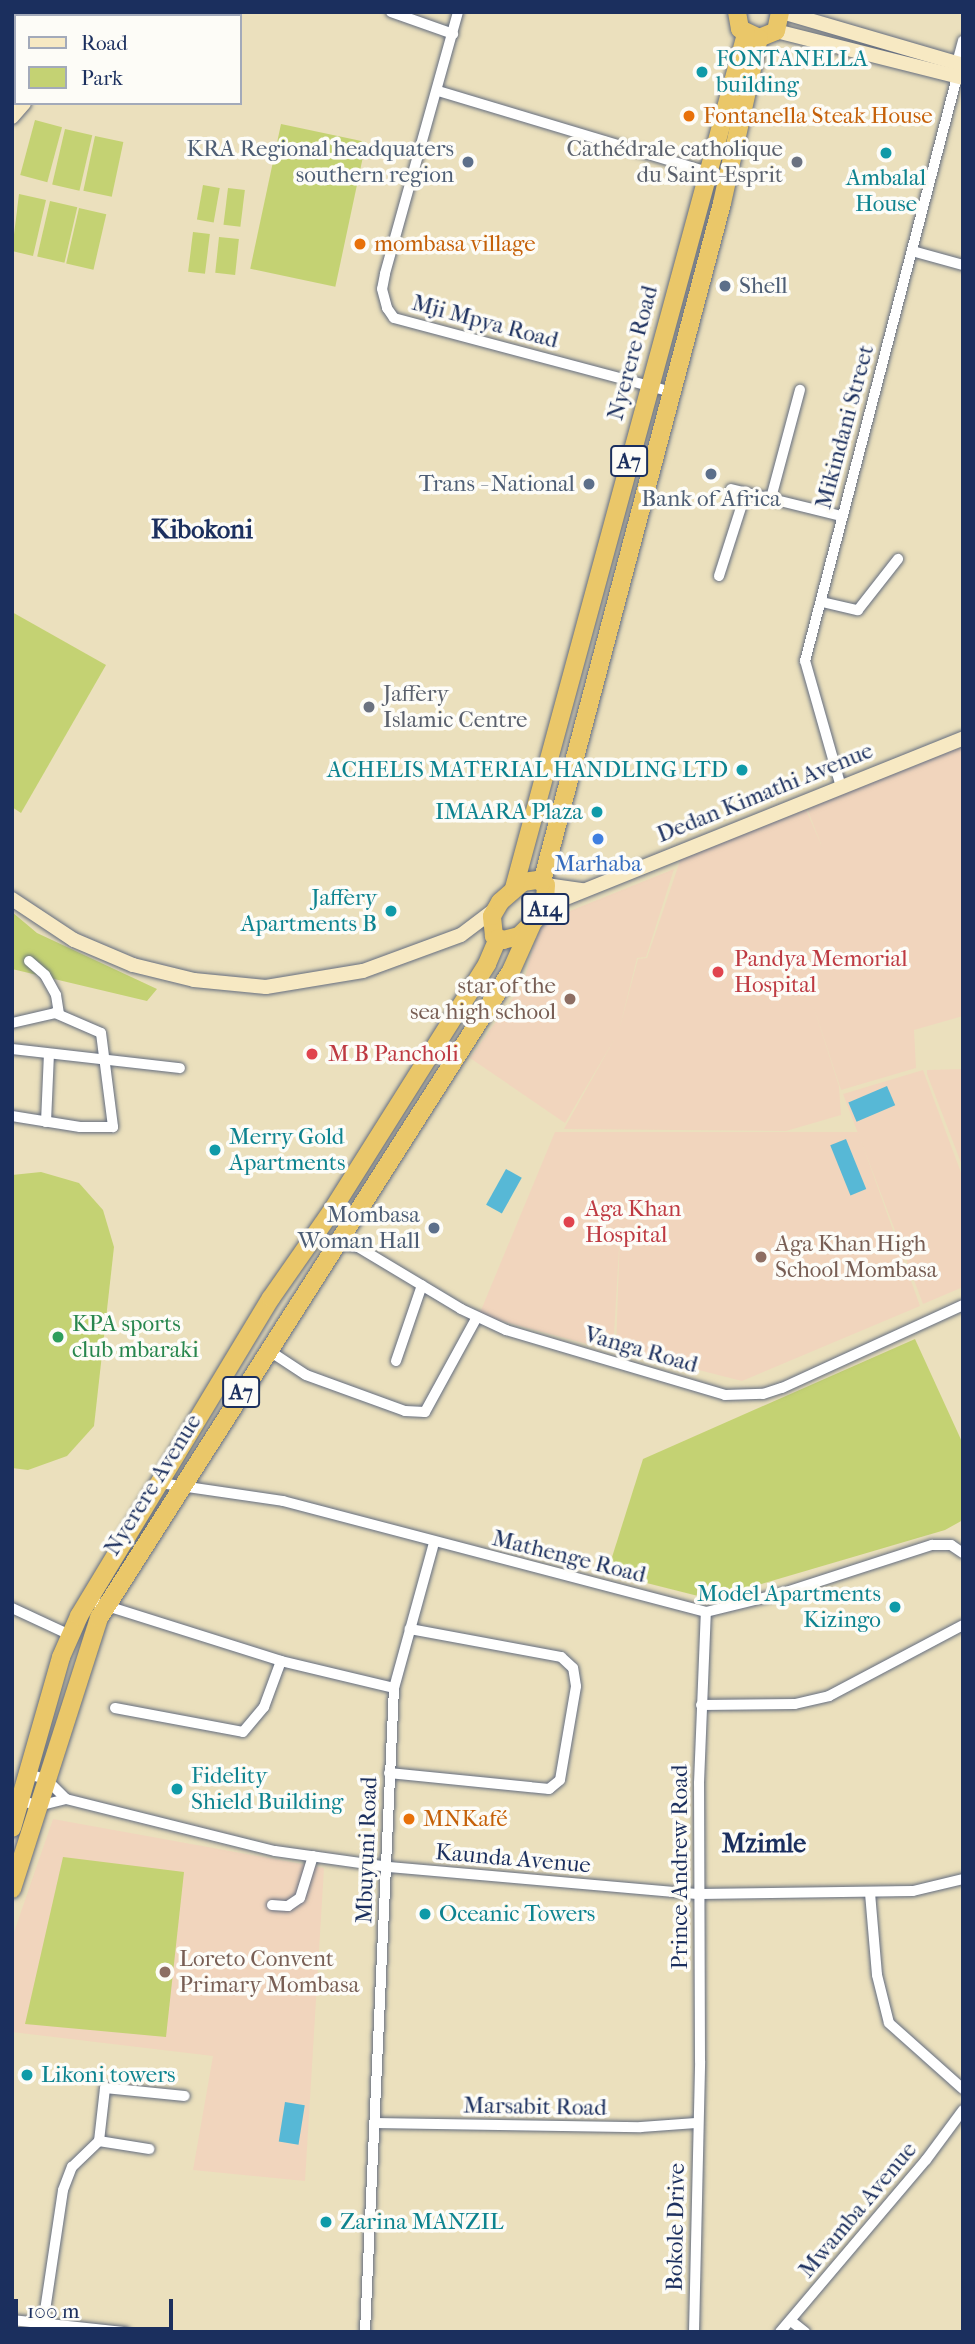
<!DOCTYPE html>
<meta charset="utf-8">
<style>
body{margin:0}
#map{position:relative;width:975px;height:2344px;overflow:hidden;background:#ebe0bd;font-family:"IM FELL French Canon",serif}
div>[style]{position:absolute}
[style*='--x']{left:calc(var(--x)*1px);top:calc(var(--y)*1px);width:calc(var(--w)*1px);rotate:calc(var(--a)*1deg)}
.built>*{inset:0;background:#f1d5bd}
.green>*{inset:0;background:#c4d273;transform-origin:0 0}
.water>*{inset:0;background:#57b8d6;transform-origin:0 0}
.roads{filter:drop-shadow(0 0 2px #646d7f) drop-shadow(0 0 2px #646d7f)}
.street>*{height:10px;margin:-5px;padding:0 5px;transform-origin:5px;border-radius:5px;background:#fff}
.secondary>*{height:14px;margin:-7px;padding:0 7px;transform-origin:7px;border-radius:7px;background:#f7e9c3}
.highway>*{height:18px;margin:-9px;padding:0 9px;transform-origin:9px;border-radius:9px;background:#eac769}
.dots>*{width:19px;height:19px;translate:-50% -50%;box-sizing:border-box;border:4px solid #fdfcf7;border-radius:50%}
span{translate:-50% -50%;white-space:nowrap;text-align:center;line-height:1.15;-webkit-text-stroke:7px #fdfcf7;paint-order:stroke}
.shield-label span{padding:2px 5px;background:#fdfcf7;border:2px solid;border-radius:5px;-webkit-text-stroke-width:0}
.shield-label{font-size:21px;color:#1b2f5e;font-weight:700}
.culture-label{font-size:23px;color:#0d838f}
.left{translate:0 -50%;text-align:left}
.right{translate:-100% -50%;text-align:right}
.food-label{font-size:23px;color:#c56008}
.service-label{font-size:23px;color:#4e5e75}
.worship-label{font-size:23px;color:#5b616d}
.street-label{font-size:23px;color:#1b2f5e}
.shop-label{font-size:23px;color:#366cbe}
.health-label{font-size:23px;color:#be3a42}
.education-label{font-size:23px;color:#785e54}
.leisure-label{font-size:23px;color:#27864d}
.quarter-label{font-size:26px;color:#1b2f5e;font-weight:700}
.frame{position:absolute;inset:0;border:14px solid #1b2f5e;pointer-events:none}
.legend{position:absolute;left:14px;top:14px;width:228px;height:91px;box-sizing:border-box;background:#fdfcf7;border:2px solid #a3aaba;margin:0;padding:9px 12px;list-style:none;font-size:21px;color:#1b2f5e}
.legend li{display:flex;align-items:center;gap:14px;height:35px}
.legend b{width:35px;border:2px solid #a3aaba}
.scale{position:absolute;left:14px;top:2299px;width:159px;height:32px;box-sizing:border-box;border:4px solid #1b2f5e;border-top:0;padding-left:9px;font-size:21px;line-height:24px;white-space:nowrap;color:#1b2f5e;-webkit-text-stroke:5px #fdfcf7;paint-order:stroke}
</style>
<div id="map">
<div class="built">
<div style="clip-path:polygon(963px 745px,963px 1016px,914px 1030px,916px 1068px,841px 1090px,812px 1002px,839px 1086px,841px 1115px,786px 1131px,564px 1129px,615px 1038px,565px 1123px,470px 1058px,523px 984px,540px 923px,674px 869px,646px 957px,637px 958px,619px 1030px,638px 959px,647px 958px,681px 858px,805px 807px,823px 849px,806px 806px)"></div>
<div style="clip-path:polygon(963px 1069px,963px 1168px,927px 1074px,927px 1070px)"></div>
<div style="clip-path:polygon(923px 1070px,963px 1178px,963px 1287px,923px 1304px,843px 1094px)"></div>
<div style="clip-path:polygon(555px 1132px,858px 1132px,920px 1306px,742px 1381px,616px 1349px,620px 1232px,613px 1351px,479px 1315px)"></div>
<div style="clip-path:polygon(53px 1819px,324px 1868px,305px 2181px,193px 2170px,213px 2056px,12px 2032px,12px 1938px)"></div>
</div>
<div class="green">
<div style="left:35px;top:120px;width:28px;height:57px;rotate:15deg"></div>
<div style="left:281px;top:124px;width:87px;height:148px;rotate:12deg"></div>
<div style="left:65px;top:129px;width:28px;height:57px;rotate:13deg"></div>
<div style="left:95px;top:136px;width:29px;height:56px;rotate:12deg"></div>
<div style="left:203px;top:185px;width:17px;height:35px;rotate:10deg"></div>
<div style="left:228px;top:188px;width:17px;height:37px;rotate:7deg"></div>
<div style="clip-path:polygon(19px 194px,46px 200px,33px 256px,12px 251px)"></div>
<div style="left:50px;top:201px;width:28px;height:57px;rotate:13deg"></div>
<div style="left:79px;top:208px;width:28px;height:57px;rotate:13deg"></div>
<div style="left:193px;top:232px;width:17px;height:40px;rotate:7deg"></div>
<div style="left:219px;top:237px;width:20px;height:36px;rotate:6deg"></div>
<div style="clip-path:polygon(12px 612px,106px 665px,21px 813px,12px 807px)"></div>
<div style="clip-path:polygon(12px 912px,37px 933px,157px 989px,147px 1001px,12px 969px)"></div>
<div style="clip-path:polygon(41px 1172px,79px 1183px,103px 1210px,114px 1247px,94px 1426px,67px 1456px,28px 1470px,12px 1468px,12px 1175px)"></div>
<div style="clip-path:polygon(915px 1339px,963px 1444px,963px 1520px,945px 1530px,710px 1599px,607px 1573px,643px 1459px)"></div>
<div style="clip-path:polygon(63px 1857px,184px 1872px,166px 2037px,25px 2024px)"></div>
</div>
<div class="water">
<div style="left:887px;top:1086px;width:21px;height:42px;rotate:67deg"></div>
<div style="left:846px;top:1139px;width:54px;height:17px;rotate:68deg"></div>
<div style="left:506px;top:1169px;width:18px;height:41px;rotate:29deg"></div>
<div style="left:285px;top:2102px;width:20px;height:40px;rotate:9deg"></div>
</div>
<div class="roads">
<div class="street">
<div style="--x:391;--y:12;--w:66;--a:19.5"></div>
<div style="--x:458;--y:12;--w:272;--a:105.6"></div>
<div style="--x:385;--y:274;--w:15;--a:101"></div>
<div style="--x:382;--y:289;--w:20;--a:75"></div>
<div style="--x:387;--y:308;--w:12;--a:55"></div>
<div style="--x:394;--y:318;--w:288;--a:14.9"></div>
<div style="--x:230;--y:16;--w:4;--a:-76"></div>
<div style="--x:12;--y:50;--w:4;--a:14"></div>
<div style="--x:957;--y:63;--w:23;--a:-75"></div>
<div style="--x:438;--y:91;--w:282;--a:16.7"></div>
<div style="--x:912;--y:251;--w:53;--a:15.4"></div>
<div style="--x:731;--y:489;--w:113;--a:13.8"></div>
<div style="--x:771;--y:498;--w:112;--a:-75"></div>
<div style="--x:719;--y:576;--w:88;--a:-72.2"></div>
<div style="--x:822;--y:602;--w:37;--a:13"></div>
<div style="--x:858;--y:610;--w:65;--a:-51.9"></div>
<div style="--x:841;--y:787;--w:131;--a:-105.9"></div>
<div style="--x:805;--y:661;--w:603;--a:-75.41"></div>
<div style="--x:29;--y:961;--w:21;--a:41"></div>
<div style="--x:45;--y:975;--w:23;--a:61"></div>
<div style="--x:56;--y:995;--w:19;--a:81"></div>
<div style="--x:12;--y:1023;--w:44;--a:-13.1"></div>
<div style="--x:55;--y:1013;--w:50;--a:23.5"></div>
<div style="--x:101;--y:1033;--w:95;--a:82.7"></div>
<div style="--x:113;--y:1127;--w:33;--a:180"></div>
<div style="--x:80;--y:1127;--w:69;--a:-170.8"></div>
<div style="--x:12;--y:1049;--w:169;--a:6.5"></div>
<div style="--x:46;--y:1122;--w:68;--a:-87.5"></div>
<div style="--x:316;--y:1236;--w:20;--a:24"></div>
<div style="--x:334;--y:1244;--w:24;--a:7"></div>
<div style="--x:358;--y:1247;--w:120;--a:31"></div>
<div style="--x:461;--y:1309;--w:50;--a:25"></div>
<div style="--x:506;--y:1330;--w:228;--a:16.5"></div>
<div style="--x:725;--y:1395;--w:38;--a:-2"></div>
<div style="--x:763;--y:1394;--w:20;--a:-18"></div>
<div style="--x:782;--y:1388;--w:199;--a:-24.6"></div>
<div style="--x:268;--y:1350;--w:45;--a:33.3"></div>
<div style="--x:306;--y:1375;--w:105;--a:20"></div>
<div style="--x:405;--y:1411;--w:20;--a:3"></div>
<div style="--x:425;--y:1412;--w:108;--a:-61.3"></div>
<div style="--x:396;--y:1361;--w:80;--a:-71.1"></div>
<div style="--x:160;--y:1483;--w:124;--a:8.3"></div>
<div style="--x:283;--y:1501;--w:437;--a:14.7"></div>
<div style="--x:706;--y:1612;--w:79;--a:-13.9"></div>
<div style="--x:783;--y:1593;--w:157;--a:-17.9"></div>
<div style="--x:932;--y:1545;--w:19;--a:0"></div>
<div style="--x:951;--y:1545;--w:14;--a:34"></div>
<div style="--x:88;--y:1600;--w:202;--a:17.5"></div>
<div style="--x:281;--y:1661;--w:116;--a:13.4"></div>
<div style="--x:394;--y:1688;--w:645;--a:92.58"></div>
<div style="--x:12;--y:1608;--w:64;--a:25"></div>
<div style="--x:394;--y:1688;--w:150;--a:-74.6"></div>
<div style="--x:701;--y:1705;--w:94;--a:-0.6"></div>
<div style="--x:795;--y:1704;--w:35;--a:-13"></div>
<div style="--x:829;--y:1696;--w:152;--a:-27.9"></div>
<div style="--x:115;--y:1708;--w:130;--a:10.6"></div>
<div style="--x:243;--y:1732;--w:33;--a:-50"></div>
<div style="--x:264;--y:1707;--w:49;--a:-69.7"></div>
<div style="--x:389;--y:1773;--w:161;--a:5.7"></div>
<div style="--x:549;--y:1789;--w:14;--a:-39"></div>
<div style="--x:560;--y:1780;--w:95;--a:-80.3"></div>
<div style="--x:576;--y:1686;--w:18;--a:-99"></div>
<div style="--x:573;--y:1668;--w:16;--a:-137"></div>
<div style="--x:561;--y:1657;--w:154;--a:-169.5"></div>
<div style="--x:28;--y:1774;--w:19;--a:16"></div>
<div style="--x:46;--y:1779;--w:28;--a:45"></div>
<div style="--x:66;--y:1799;--w:215;--a:14"></div>
<div style="--x:275;--y:1851;--w:115;--a:8"></div>
<div style="--x:389;--y:1867;--w:312;--a:5"></div>
<div style="--x:700;--y:1894;--w:213;--a:-0.8"></div>
<div style="--x:913;--y:1891;--w:51;--a:-13.5"></div>
<div style="--x:20;--y:1800;--w:19;--a:18"></div>
<div style="--x:38;--y:1806;--w:29;--a:-14"></div>
<div style="--x:870;--y:1893;--w:82;--a:85.1"></div>
<div style="--x:877;--y:1975;--w:49;--a:76"></div>
<div style="--x:889;--y:2023;--w:99;--a:41.7"></div>
<div style="--x:272;--y:1905;--w:16;--a:4"></div>
<div style="--x:288;--y:1906;--w:14;--a:-34"></div>
<div style="--x:300;--y:1898;--w:44;--a:-72.8"></div>
<div style="--x:374;--y:2123;--w:267;--a:0.9"></div>
<div style="--x:641;--y:2127;--w:55;--a:-4.2"></div>
<div style="--x:99;--y:2141;--w:51;--a:9.1"></div>
<div style="--x:12;--y:2320;--w:114;--a:6.1"></div>
<div style="--x:791;--y:2321;--w:18;--a:38"></div>
<div style="--x:43;--y:2324;--w:135;--a:-81.5"></div>
<div style="--x:63;--y:2190;--w:25;--a:-69"></div>
<div style="--x:72;--y:2167;--w:37;--a:-44"></div>
<div style="--x:99;--y:2141;--w:53;--a:-83.5"></div>
<div style="--x:105;--y:2088;--w:80;--a:5.7"></div>
<div style="--x:694;--y:2332;--w:271;--a:-88.7"></div>
<div style="--x:700;--y:2061;--w:278;--a:-90.2"></div>
<div style="--x:699;--y:1783;--w:171;--a:-87.7"></div>
<div style="--x:780;--y:2332;--w:226;--a:-49.7"></div>
<div style="--x:926;--y:2160;--w:62;--a:-53.5"></div>
</div>
<div class="secondary">
<div style="--x:782;--y:12;--w:189;--a:16.3"></div>
<div style="--x:78;--y:16;--w:4;--a:-76"></div>
<div style="--x:776;--y:31;--w:193;--a:14.1"></div>
<div style="--x:12;--y:117;--w:18;--a:-49"></div>
<div style="--x:546;--y:885;--w:37;--a:8"></div>
<div style="--x:12;--y:899;--w:74;--a:33.5"></div>
<div style="--x:74;--y:940;--w:64;--a:23"></div>
<div style="--x:133;--y:965;--w:63;--a:13.8"></div>
<div style="--x:194;--y:980;--w:72;--a:5.6"></div>
<div style="--x:266;--y:987;--w:98;--a:-9.4"></div>
<div style="--x:363;--y:971;--w:104;--a:-20.2"></div>
<div style="--x:461;--y:935;--w:41;--a:-37.1"></div>
<div style="--x:546;--y:906;--w:450;--a:-21.9"></div>
</div>
<div class="highway">
<div style="--x:737;--y:12;--w:17;--a:80"></div>
<div style="--x:740;--y:29;--w:21;--a:25"></div>
<div style="--x:759;--y:38;--w:18;--a:-22"></div>
<div style="--x:776;--y:31;--w:19;--a:-78"></div>
<div style="--x:538;--y:880;--w:9;--a:32"></div>
<div style="--x:546;--y:885;--w:26;--a:94"></div>
<div style="--x:544;--y:911;--w:35;--a:135"></div>
<div style="--x:519;--y:936;--w:16;--a:166"></div>
<div style="--x:503;--y:940;--w:10;--a:-156"></div>
<div style="--x:494;--y:936;--w:20;--a:-96"></div>
<div style="--x:492;--y:916;--w:16;--a:-60"></div>
<div style="--x:500;--y:902;--w:30;--a:-41"></div>
<div style="--x:523;--y:882;--w:15;--a:-8"></div>
<div style="--x:542;--y:882;--w:702;--a:-75.15"></div>
<div style="--x:722;--y:203;--w:169;--a:-77.4"></div>
<div style="--x:514;--y:888;--w:885;--a:-74.8"></div>
<div style="--x:12;--y:1828;--w:178;--a:-74"></div>
<div style="--x:61;--y:1657;--w:45;--a:-66.3"></div>
<div style="--x:79;--y:1616;--w:371;--a:-58.9"></div>
<div style="--x:271;--y:1298;--w:105;--a:-55.1"></div>
<div style="--x:331;--y:1212;--w:293;--a:-57.8"></div>
<div style="--x:487;--y:964;--w:28;--a:-67"></div>
<div style="--x:12;--y:1889;--w:285;--a:-72.2"></div>
<div style="--x:99;--y:1618;--w:767;--a:-57.51"></div>
<div style="--x:511;--y:971;--w:51;--a:-65.9"></div>
</div>
</div>
<div class="dots">
<div style="left:702px;top:72px;background:#0f9aa8"></div>
<div style="left:689px;top:116px;background:#e8710a"></div>
<div style="left:886px;top:153px;background:#0f9aa8"></div>
<div style="left:468px;top:162px;background:#5c6f8a"></div>
<div style="left:797px;top:162px;background:#6b7280"></div>
<div style="left:360px;top:244px;background:#e8710a"></div>
<div style="left:725px;top:286px;background:#5c6f8a"></div>
<div style="left:711px;top:474px;background:#5c6f8a"></div>
<div style="left:589px;top:484px;background:#5c6f8a"></div>
<div style="left:369px;top:707px;background:#6b7280"></div>
<div style="left:742px;top:770px;background:#0f9aa8"></div>
<div style="left:597px;top:812px;background:#0f9aa8"></div>
<div style="left:598px;top:839px;background:#3f7fe0"></div>
<div style="left:391px;top:911px;background:#0f9aa8"></div>
<div style="left:718px;top:972px;background:#e0444e"></div>
<div style="left:570px;top:999px;background:#8d6e63"></div>
<div style="left:312px;top:1054px;background:#e0444e"></div>
<div style="left:215px;top:1150px;background:#0f9aa8"></div>
<div style="left:569px;top:1222px;background:#e0444e"></div>
<div style="left:434px;top:1228px;background:#5c6f8a"></div>
<div style="left:761px;top:1257px;background:#8d6e63"></div>
<div style="left:58px;top:1337px;background:#2e9e5b"></div>
<div style="left:895px;top:1607px;background:#0f9aa8"></div>
<div style="left:177px;top:1789px;background:#0f9aa8"></div>
<div style="left:409px;top:1819px;background:#e8710a"></div>
<div style="left:425px;top:1914px;background:#0f9aa8"></div>
<div style="left:165px;top:1972px;background:#8d6e63"></div>
<div style="left:27px;top:2075px;background:#0f9aa8"></div>
<div style="left:326px;top:2222px;background:#0f9aa8"></div>
</div>
<div class="shield-label">
<span style="left:629px;top:461px">A7</span>
<span style="left:545px;top:909px">A14</span>
<span style="left:241px;top:1392px">A7</span>
</div>
<div class="culture-label">
<span class="left" style="left:716px;top:72px">FONTANELLA<br>building</span>
<span style="left:886px;top:191px">Ambalal<br>House</span>
<span class="right" style="left:728px;top:770px">ACHELIS MATERIAL HANDLING LTD</span>
<span class="right" style="left:583px;top:812px">IMAARA Plaza</span>
<span class="right" style="left:377px;top:911px">Jaffery<br>Apartments B</span>
<span class="left" style="left:229px;top:1150px">Merry Gold<br>Apartments</span>
<span class="right" style="left:881px;top:1607px">Model Apartments<br>Kizingo</span>
<span class="left" style="left:191px;top:1789px">Fidelity<br>Shield Building</span>
<span class="left" style="left:439px;top:1914px">Oceanic Towers</span>
<span class="left" style="left:41px;top:2075px">Likoni towers</span>
<span class="left" style="left:340px;top:2222px">Zarina MANZIL</span>
</div>
<div class="food-label">
<span class="left" style="left:703px;top:116px">Fontanella Steak House</span>
<span class="left" style="left:374px;top:244px">mombasa village</span>
<span class="left" style="left:423px;top:1819px">MNKafé</span>
</div>
<div class="service-label">
<span class="right" style="left:454px;top:162px">KRA Regional headquaters<br>southern region</span>
<span class="left" style="left:739px;top:286px">Shell</span>
<span class="right" style="left:575px;top:484px">Trans - National</span>
<span style="left:711px;top:499px">Bank of Africa</span>
<span class="right" style="left:420px;top:1228px">Mombasa<br>Woman Hall</span>
</div>
<div class="worship-label">
<span class="right" style="left:783px;top:162px">Cathédrale catholique<br>du Saint-Esprit</span>
<span class="left" style="left:383px;top:707px">Jaffery<br>Islamic Centre</span>
</div>
<div class="street-label">
<span style="left:485px;top:322px;rotate:15deg">Mji Mpya Road</span>
<span style="left:633px;top:353px;rotate:-75deg">Nyerere Road</span>
<span style="left:845px;top:427px;rotate:-75deg">Mikindani Street</span>
<span style="left:765px;top:793px;rotate:-22deg">Dedan Kimathi Avenue</span>
<span style="left:641px;top:1350px;rotate:16deg">Vanga Road</span>
<span style="left:153px;top:1485px;rotate:-58deg">Nyerere Avenue</span>
<span style="left:569px;top:1557px;rotate:14deg">Mathenge Road</span>
<span style="left:367px;top:1850px;rotate:-88deg">Mbuyuni Road</span>
<span style="left:513px;top:1859px;rotate:5deg">Kaunda Avenue</span>
<span style="left:680px;top:1867px;rotate:-90deg">Prince Andrew Road</span>
<span style="left:535px;top:2107px;rotate:1deg">Marsabit Road</span>
<span style="left:858px;top:2210px;rotate:-50deg">Mwamba Avenue</span>
<span style="left:676px;top:2227px;rotate:-89deg">Bokole Drive</span>
</div>
<div class="shop-label">
<span style="left:598px;top:864px">Marhaba</span>
</div>
<div class="health-label">
<span class="left" style="left:734px;top:972px">Pandya Memorial<br>Hospital</span>
<span class="left" style="left:328px;top:1054px">M B Pancholi</span>
<span class="left" style="left:585px;top:1222px">Aga Khan<br>Hospital</span>
</div>
<div class="education-label">
<span class="right" style="left:556px;top:999px">star of the<br>sea high school</span>
<span class="left" style="left:775px;top:1257px">Aga Khan High<br>School Mombasa</span>
<span class="left" style="left:179px;top:1972px">Loreto Convent<br>Primary Mombasa</span>
</div>
<div class="leisure-label">
<span class="left" style="left:72px;top:1337px">KPA sports<br>club mbaraki</span>
</div>
<div class="quarter-label">
<span style="left:202px;top:530px">Kibokoni</span>
<span style="left:764px;top:1844px">Mzimle</span>
</div>
<div class="frame"></div>
<ul class="legend">
<li><b style="height:9px;background:#f7e9c3"></b>Road</li>
<li><b style="height:19px;background:#c4d273"></b>Park</li>
</ul>
<div class="scale">100 m</div>
</div>
